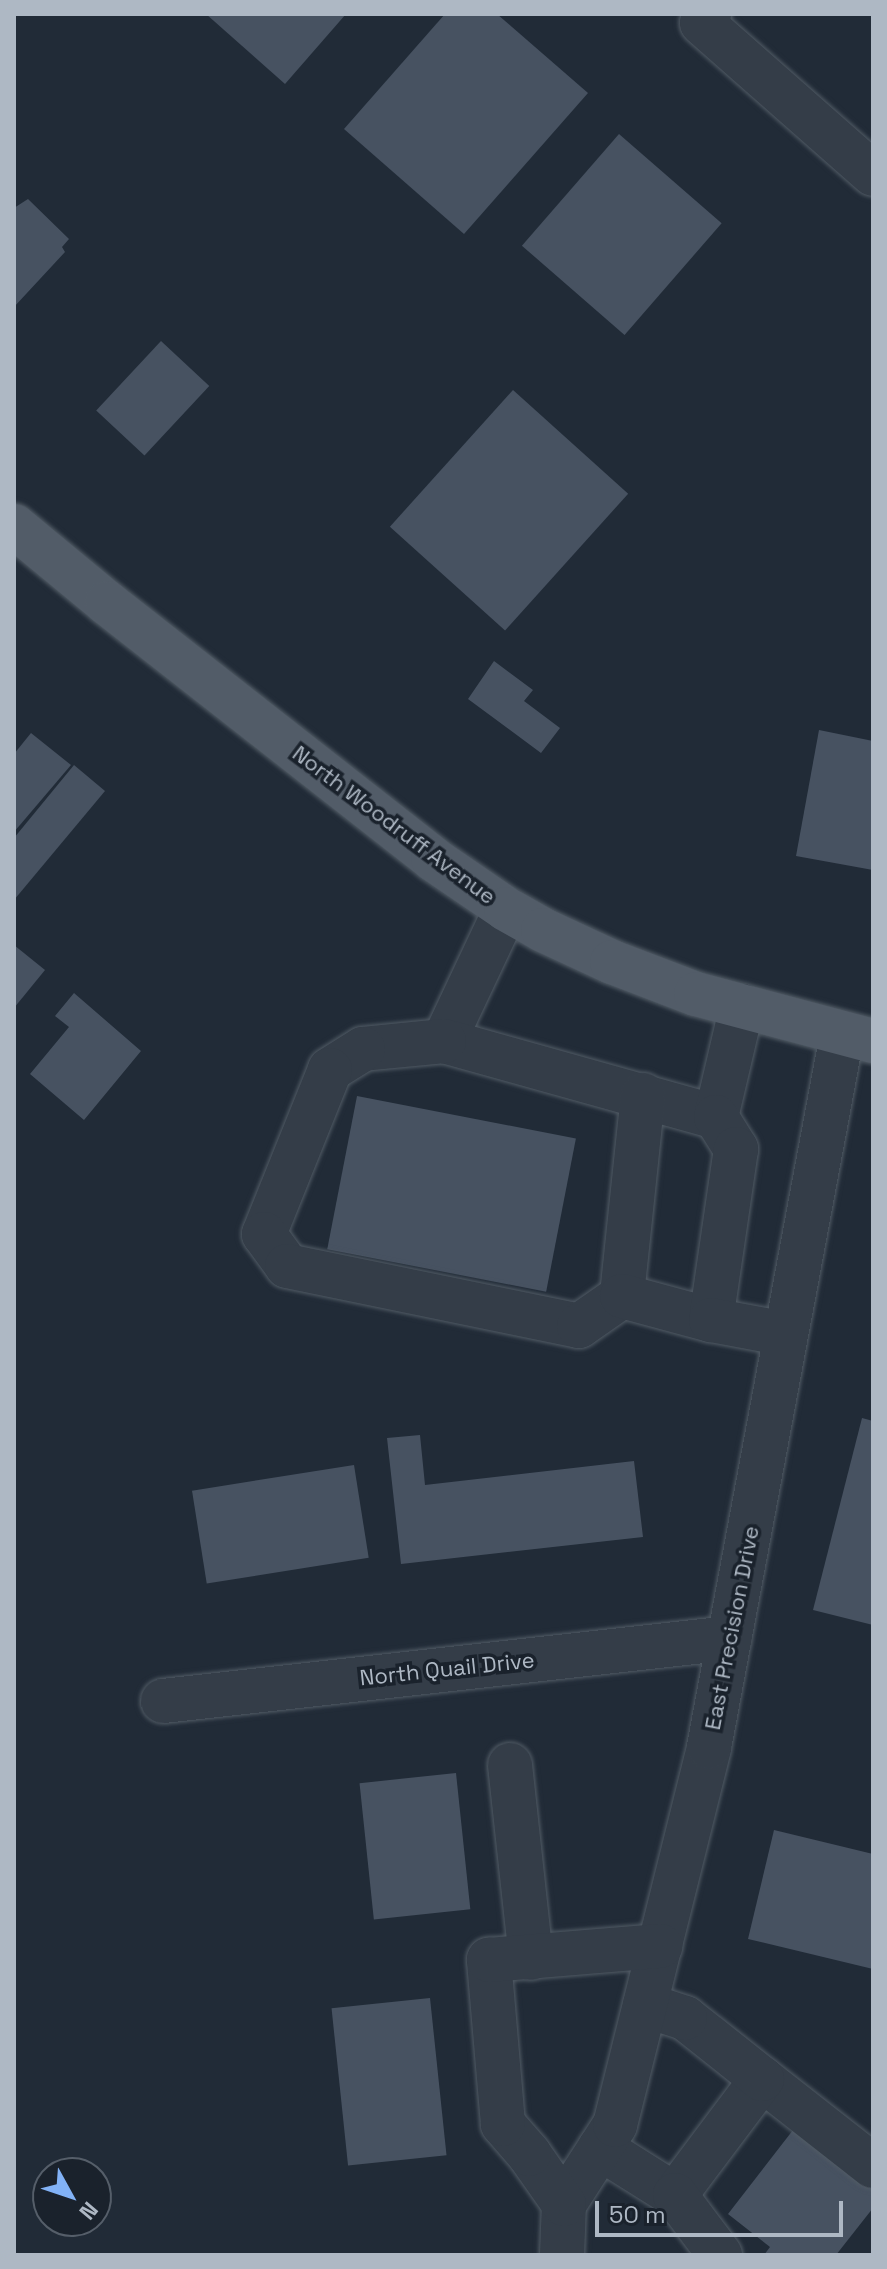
<!DOCTYPE html>
<style>
body{margin:0}
#map{position:relative;width:887px;height:2269px;overflow:hidden;background:#212b37;font-family:"Space Grotesk",sans-serif}
div>[style]{position:absolute}
[style*='--x']{left:calc(var(--x)*1px);top:calc(var(--y)*1px);width:calc(var(--w)*1px);rotate:calc(var(--a)*1deg)}
.building>*{inset:0;background:#475261;transform-origin:0 0}
.roads{filter:drop-shadow(0 0 2px #515b65) drop-shadow(0 0 2px #515b65)}
.minor>*{height:44px;margin:-22px;padding:0 22px;transform-origin:22px;border-radius:22px;background:#343d48}
.major>*{height:44px;margin:-22px;padding:0 22px;transform-origin:22px;border-radius:22px;background:#525c68}
span{translate:-50% -50%;white-space:nowrap;text-align:center;line-height:1.15;-webkit-text-stroke:7px #1a222c;paint-order:stroke}
.street-label{font-size:22px;color:#aeb8c4}
.frame{position:absolute;inset:0;border:16px solid #aeb8c4;pointer-events:none}
.north{position:absolute;left:32px;top:2157px;width:80px;height:80px;box-sizing:border-box;background:#1a222c;border:2px solid #555e69;border-radius:50%;rotate:130deg;font-size:22px;font-weight:700;line-height:32px;text-align:center;color:#aeb8c4}
.north::after{content:'';display:block;margin:auto;width:28px;height:36px;background:#82b2f6;clip-path:polygon(50% 0,100% 100%,50% 72%,0 100%)}
.scale{position:absolute;left:595px;top:2201px;width:248px;height:36px;box-sizing:border-box;border:4px solid #aeb8c4;border-top:0;padding-left:10px;font-size:24px;line-height:28px;white-space:nowrap;color:#aeb8c4;-webkit-text-stroke:6px #1a222c;paint-order:stroke}
</style>
<div id="map">
<div class="building">
<div style="clip-path:polygon(206px 14px,346px 14px,285px 84px)"></div>
<div style="clip-path:polygon(445px 14px,497px 14px,588px 93px,464px 234px,344px 129px)"></div>
<div style="left:619px;top:134px;width:136px;height:148px;rotate:41deg"></div>
<div style="clip-path:polygon(28px 199px,69px 239px,62px 247px,65px 252px,14px 307px,14px 208px)"></div>
<div style="left:161px;top:341px;width:66px;height:95px;rotate:43deg"></div>
<div style="left:513px;top:390px;width:155px;height:184px;rotate:42deg"></div>
<div style="clip-path:polygon(494px 661px,533px 690px,524px 701px,560px 728px,541px 753px,468px 699px)"></div>
<div style="clip-path:polygon(819px 730px,873px 741px,873px 870px,796px 856px)"></div>
<div style="clip-path:polygon(31px 733px,71px 765px,14px 832px,14px 754px)"></div>
<div style="clip-path:polygon(74px 765px,105px 791px,14px 900px,14px 838px)"></div>
<div style="clip-path:polygon(14px 945px,45px 970px,14px 1008px)"></div>
<div style="clip-path:polygon(74px 993px,141px 1051px,84px 1120px,30px 1074px,69px 1027px,55px 1016px)"></div>
<div style="left:357px;top:1096px;width:223px;height:156px;rotate:11deg"></div>
<div style="clip-path:polygon(862px 1418px,873px 1421px,873px 1625px,813px 1610px)"></div>
<div style="clip-path:polygon(420px 1435px,425px 1485px,634px 1461px,643px 1537px,401px 1564px,387px 1438px)"></div>
<div style="left:354px;top:1465px;width:94px;height:164px;rotate:81deg"></div>
<div style="left:456px;top:1773px;width:137px;height:97px;rotate:84deg"></div>
<div style="clip-path:polygon(774px 1830px,873px 1854px,873px 1969px,748px 1939px)"></div>
<div style="left:430px;top:1998px;width:158px;height:99px;rotate:84deg"></div>
<div style="clip-path:polygon(800px 2121px,873px 2178px,873px 2208px,836px 2255px,764px 2255px,770px 2247px,728px 2214px)"></div>
</div>
<div class="roads">
<div class="minor">
<div style="--x:709;--y:14;--w:11;--a:128"></div>
<div style="--x:702;--y:23;--w:228;--a:41.4"></div>
<div style="--x:506;--y:909;--w:146;--a:115.2"></div>
<div style="--x:444;--y:1041;--w:282;--a:15.6"></div>
<div style="--x:716;--y:1117;--w:114;--a:-76.8"></div>
<div style="--x:444;--y:1041;--w:81;--a:174.4"></div>
<div style="--x:363;--y:1049;--w:39;--a:148"></div>
<div style="--x:330;--y:1070;--w:177;--a:111.9"></div>
<div style="--x:264;--y:1234;--w:39;--a:54"></div>
<div style="--x:287;--y:1266;--w:298;--a:11.6"></div>
<div style="--x:579;--y:1326;--w:52;--a:-34.9"></div>
<div style="--x:643;--y:1095;--w:202;--a:96"></div>
<div style="--x:622;--y:1296;--w:92;--a:15.1"></div>
<div style="--x:716;--y:1117;--w:38;--a:58"></div>
<div style="--x:736;--y:1149;--w:173;--a:98.3"></div>
<div style="--x:711;--y:1320;--w:76;--a:10.6"></div>
<div style="--x:163;--y:1701;--w:570;--a:-6.34"></div>
<div style="--x:510;--y:1765;--w:194;--a:83.8"></div>
<div style="--x:762;--y:2079;--w:141;--a:38.1"></div>
<div style="--x:600;--y:2148;--w:89;--a:32.1"></div>
<div style="--x:675;--y:2195;--w:145;--a:-53.1"></div>
<div style="--x:762;--y:2079;--w:98;--a:-141.6"></div>
<div style="--x:685;--y:2018;--w:42;--a:-162"></div>
<div style="--x:675;--y:2195;--w:75;--a:53.1"></div>
<div style="--x:564;--y:2204;--w:94;--a:-57.2"></div>
<div style="--x:615;--y:2125;--w:390;--a:-76"></div>
<div style="--x:709;--y:1747;--w:724;--a:-79.42"></div>
<div style="--x:562;--y:2255;--w:51;--a:-87.8"></div>
<div style="--x:564;--y:2204;--w:61;--a:-125"></div>
<div style="--x:529;--y:2154;--w:40;--a:-131"></div>
<div style="--x:503;--y:2124;--w:165;--a:-94.9"></div>
<div style="--x:489;--y:1960;--w:172;--a:-4.7"></div>
</div>
<div class="major">
<div style="--x:14;--y:526;--w:121;--a:39.6"></div>
<div style="--x:107;--y:603;--w:415;--a:38.1"></div>
<div style="--x:433;--y:859;--w:88;--a:34.4"></div>
<div style="--x:506;--y:909;--w:43;--a:29.6"></div>
<div style="--x:543;--y:930;--w:76;--a:24.9"></div>
<div style="--x:612;--y:962;--w:90;--a:20.9"></div>
<div style="--x:696;--y:994;--w:183;--a:14.9"></div>
</div>
</div>
<div class="street-label">
<span style="left:394px;top:825px;rotate:37deg">North Woodruff Avenue</span>
<span style="left:732px;top:1628px;rotate:-79deg">East Precision Drive</span>
<span style="left:447px;top:1669px;rotate:-6deg">North Quail Drive</span>
</div>
<div class="frame"></div>
<div class="north">N</div>
<div class="scale">50 m</div>
</div>
